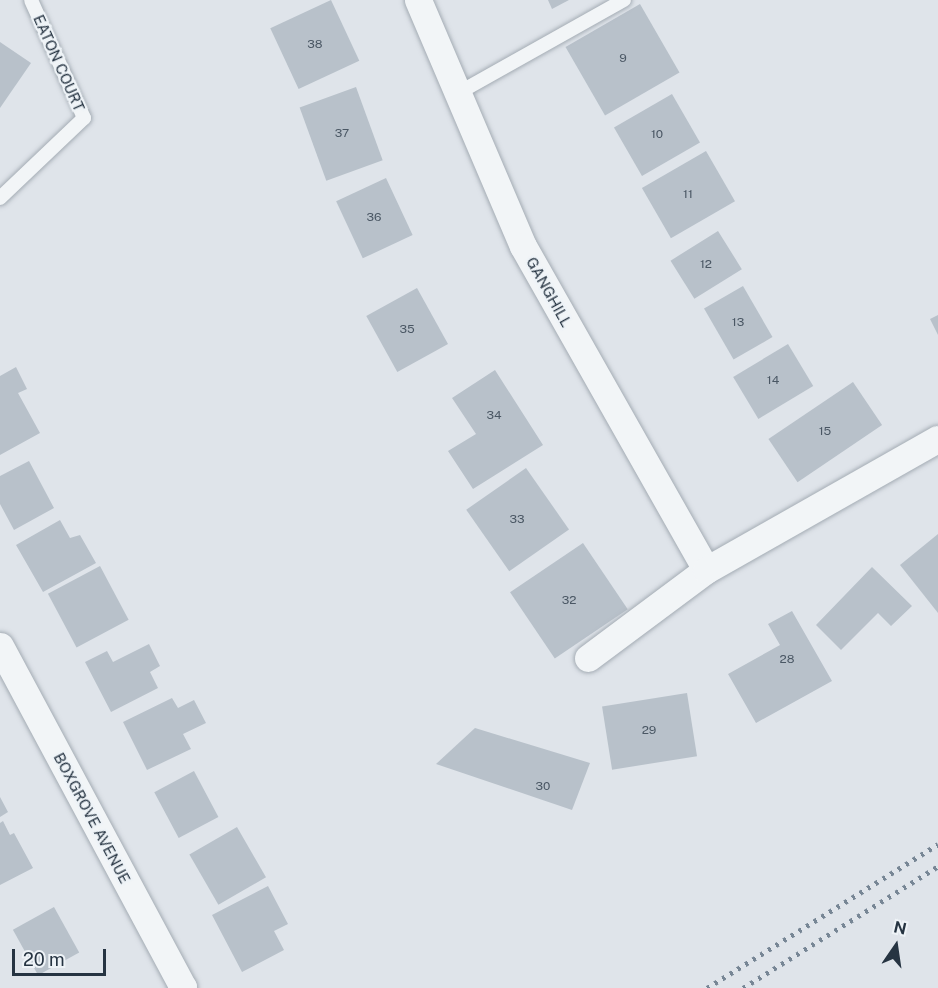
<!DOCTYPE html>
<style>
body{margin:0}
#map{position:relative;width:938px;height:988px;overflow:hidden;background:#dfe4ea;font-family:"Public Sans",sans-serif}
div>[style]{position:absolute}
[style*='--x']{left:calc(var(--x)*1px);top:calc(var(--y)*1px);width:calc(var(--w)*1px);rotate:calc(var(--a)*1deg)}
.building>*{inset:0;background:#b8c1ca;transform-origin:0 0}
.roads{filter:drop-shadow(0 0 2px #a4acb4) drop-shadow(0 0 2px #a4acb4)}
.lane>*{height:14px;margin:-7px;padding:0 7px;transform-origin:7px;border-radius:7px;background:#f2f5f7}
.street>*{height:27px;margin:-13.5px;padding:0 13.5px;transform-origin:13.5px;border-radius:13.5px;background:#f2f5f7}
.rail>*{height:4.5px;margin-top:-2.25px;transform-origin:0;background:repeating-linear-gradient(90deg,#778695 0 3px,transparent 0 9px)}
span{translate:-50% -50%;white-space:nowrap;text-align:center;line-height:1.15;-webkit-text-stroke:4.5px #eef3f7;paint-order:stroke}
.number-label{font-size:12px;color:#4a5764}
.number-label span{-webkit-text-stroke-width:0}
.street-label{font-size:15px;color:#263442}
.north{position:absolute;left:866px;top:916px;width:60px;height:60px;-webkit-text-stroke:4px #eef3f7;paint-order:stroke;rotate:13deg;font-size:16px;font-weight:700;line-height:24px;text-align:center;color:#263442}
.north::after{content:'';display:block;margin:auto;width:21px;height:27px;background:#263442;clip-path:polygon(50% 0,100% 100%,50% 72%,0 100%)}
.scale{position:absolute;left:12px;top:949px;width:94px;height:27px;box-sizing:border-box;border:3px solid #263442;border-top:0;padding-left:8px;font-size:18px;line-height:21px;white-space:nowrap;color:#263442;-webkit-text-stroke:4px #eef3f7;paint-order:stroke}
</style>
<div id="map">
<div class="building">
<div style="left:331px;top:0;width:67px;height:67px;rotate:65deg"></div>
<div style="clip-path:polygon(548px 0,569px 0,552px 9px)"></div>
<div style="left:640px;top:4px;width:79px;height:86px;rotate:60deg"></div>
<div style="clip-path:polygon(0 42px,31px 63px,0 108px)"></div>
<div style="left:356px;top:87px;width:78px;height:60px;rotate:70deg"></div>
<div style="left:672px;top:94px;width:56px;height:67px;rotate:60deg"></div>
<div style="left:706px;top:151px;width:58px;height:74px;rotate:60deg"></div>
<div style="left:386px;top:178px;width:63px;height:55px;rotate:65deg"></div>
<div style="left:718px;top:231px;width:45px;height:56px;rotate:58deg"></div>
<div style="left:743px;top:286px;width:59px;height:45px;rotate:60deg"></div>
<div style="left:417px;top:288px;width:64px;height:58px;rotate:61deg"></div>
<div style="clip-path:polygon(938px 315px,938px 335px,930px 319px)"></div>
<div style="left:788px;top:344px;width:49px;height:64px;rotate:59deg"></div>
<div style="clip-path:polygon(16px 367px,27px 389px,18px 393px,40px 433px,0 455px,0 376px)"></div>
<div style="clip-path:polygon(495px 370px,543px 445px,473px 489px,448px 451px,476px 434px,452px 398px)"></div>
<div style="left:853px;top:382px;width:52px;height:102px;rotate:56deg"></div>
<div style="clip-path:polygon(29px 461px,54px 508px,14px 530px,0 504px,0 476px)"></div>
<div style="left:526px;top:468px;width:75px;height:73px;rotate:55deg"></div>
<div style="clip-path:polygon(60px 520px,70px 538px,80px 535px,96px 563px,43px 592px,16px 545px)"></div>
<div style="clip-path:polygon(938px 534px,938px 613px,900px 565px)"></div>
<div style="left:583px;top:543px;width:80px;height:88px;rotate:56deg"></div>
<div style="left:100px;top:566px;width:61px;height:59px;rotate:62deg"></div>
<div style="clip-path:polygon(872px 567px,912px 606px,891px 626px,878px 613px,841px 650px,816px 625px)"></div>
<div style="clip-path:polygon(792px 611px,832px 681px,756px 723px,728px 674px,780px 645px,768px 624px)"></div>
<div style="clip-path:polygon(149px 644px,160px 666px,150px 672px,158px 688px,111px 712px,85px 662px,107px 651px,113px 662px)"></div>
<div style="left:687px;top:693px;width:64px;height:86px;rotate:81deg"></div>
<div style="clip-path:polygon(172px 698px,178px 708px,194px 700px,206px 723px,183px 734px,191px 749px,147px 770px,123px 722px)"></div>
<div style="clip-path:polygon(475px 728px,590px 763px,572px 810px,436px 764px)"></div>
<div style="left:194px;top:771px;width:52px;height:45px;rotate:62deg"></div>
<div style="clip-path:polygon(0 797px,8px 812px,0 817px)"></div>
<div style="clip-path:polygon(3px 821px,10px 835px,14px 833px,33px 868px,0 885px,0 823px)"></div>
<div style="left:237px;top:827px;width:58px;height:55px;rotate:60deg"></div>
<div style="clip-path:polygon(268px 886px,288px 924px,274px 931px,284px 950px,242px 972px,212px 915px)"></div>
<div style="left:54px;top:907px;width:52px;height:47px;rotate:61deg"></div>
</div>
<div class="roads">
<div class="lane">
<div style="--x:460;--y:92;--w:188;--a:-29.3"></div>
<div style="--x:0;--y:198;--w:116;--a:-43.6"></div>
<div style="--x:84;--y:118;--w:129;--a:-114.2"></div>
</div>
<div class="street">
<div style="--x:418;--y:0;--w:267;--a:66.9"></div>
<div style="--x:523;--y:246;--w:372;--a:60.5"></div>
<div style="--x:0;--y:646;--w:387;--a:61.8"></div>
<div style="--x:183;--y:987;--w:2;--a:153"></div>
<div style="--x:588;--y:658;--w:147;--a:-36.7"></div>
<div style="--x:706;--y:570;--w:266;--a:-29.5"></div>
</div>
</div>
<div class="rail">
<div style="--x:707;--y:988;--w:272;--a:-31.9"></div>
<div style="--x:743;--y:988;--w:230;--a:-32"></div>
</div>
<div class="number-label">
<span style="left:315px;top:45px">38</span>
<span style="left:623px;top:59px">9</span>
<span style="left:342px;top:134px">37</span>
<span style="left:657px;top:135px">10</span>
<span style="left:688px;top:195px">11</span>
<span style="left:374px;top:218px">36</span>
<span style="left:706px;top:265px">12</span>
<span style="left:738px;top:323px">13</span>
<span style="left:407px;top:330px">35</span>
<span style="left:773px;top:381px">14</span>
<span style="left:494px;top:416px">34</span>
<span style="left:825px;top:432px">15</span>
<span style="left:517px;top:520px">33</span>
<span style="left:569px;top:601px">32</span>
<span style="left:787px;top:660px">28</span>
<span style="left:649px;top:731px">29</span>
<span style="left:543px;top:787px">30</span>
</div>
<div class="street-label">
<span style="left:59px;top:63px;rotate:66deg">EATON COURT</span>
<span style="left:549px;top:292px;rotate:61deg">GANGHILL</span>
<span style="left:92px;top:818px;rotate:62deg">BOXGROVE AVENUE</span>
</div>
<div class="north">N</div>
<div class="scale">20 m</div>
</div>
